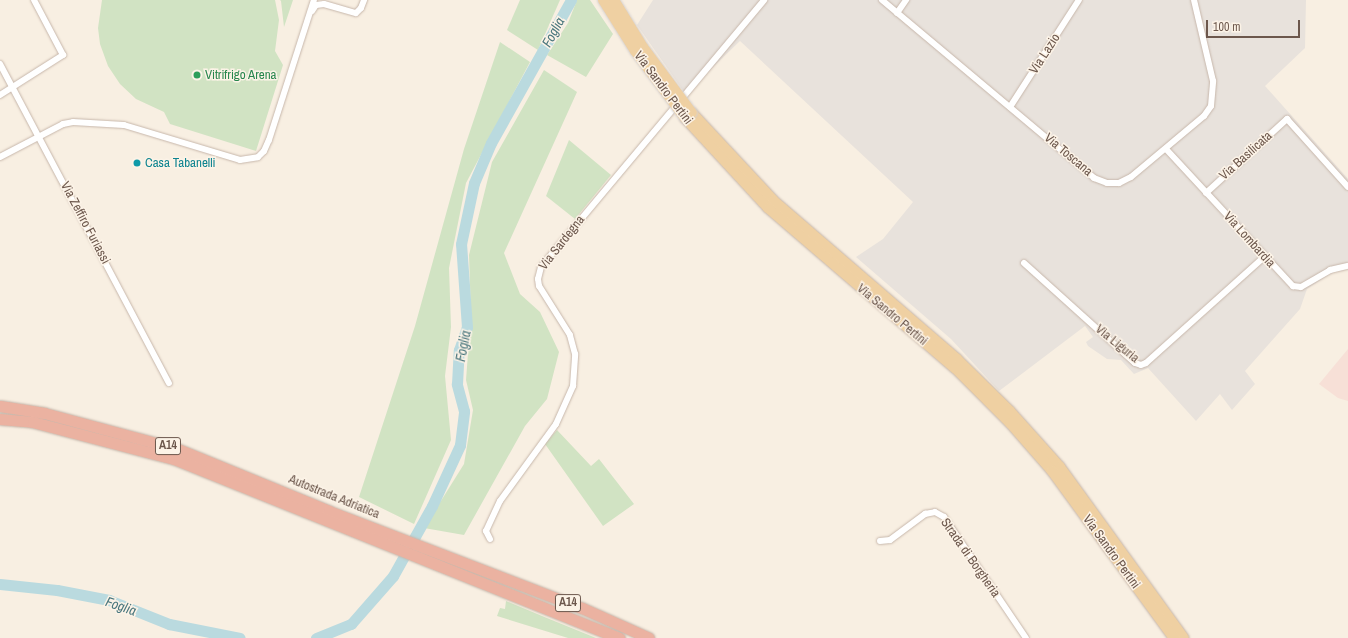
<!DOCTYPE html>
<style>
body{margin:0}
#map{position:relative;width:1348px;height:638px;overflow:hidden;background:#f8efe2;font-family:"Archivo Narrow",sans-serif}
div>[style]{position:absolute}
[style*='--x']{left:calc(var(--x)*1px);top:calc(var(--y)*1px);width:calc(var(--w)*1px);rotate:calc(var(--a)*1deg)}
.commercial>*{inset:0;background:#f7e0d7}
.industrial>*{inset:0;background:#e8e2dc}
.green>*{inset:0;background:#d1e3c3}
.river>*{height:11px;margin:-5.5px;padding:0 5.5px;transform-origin:5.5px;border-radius:5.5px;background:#badadf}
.roads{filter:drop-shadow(0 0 1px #c7b7ab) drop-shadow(0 0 1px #c7b7ab)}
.street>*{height:6px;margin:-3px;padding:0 3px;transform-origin:3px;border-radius:3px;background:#fff}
.primary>*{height:10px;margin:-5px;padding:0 5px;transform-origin:5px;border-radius:5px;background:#efd0a2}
.highway>*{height:11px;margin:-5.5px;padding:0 5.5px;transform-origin:5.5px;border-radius:5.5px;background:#ebb2a1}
.bridges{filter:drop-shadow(0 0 1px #d6d0cd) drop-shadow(0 0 1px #d6d0cd)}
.primary-bridge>*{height:10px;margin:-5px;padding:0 5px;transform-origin:5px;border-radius:5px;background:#efd0a2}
.dots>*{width:11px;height:11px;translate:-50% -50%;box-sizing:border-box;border:2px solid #fcf3e7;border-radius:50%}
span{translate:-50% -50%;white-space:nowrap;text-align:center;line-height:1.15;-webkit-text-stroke:3px #fcf3e7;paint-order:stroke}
.shield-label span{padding:1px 3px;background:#fcf3e7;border:1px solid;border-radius:3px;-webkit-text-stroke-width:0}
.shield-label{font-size:12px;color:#6c574c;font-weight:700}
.street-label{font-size:13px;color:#6c574c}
.leisure-label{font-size:13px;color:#27864d}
.left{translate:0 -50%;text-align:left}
.culture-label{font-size:13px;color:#0d838f}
.water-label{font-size:14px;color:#49767d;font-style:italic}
.scale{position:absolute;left:1206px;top:20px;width:94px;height:18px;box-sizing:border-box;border:2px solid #6c574c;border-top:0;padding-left:5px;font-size:12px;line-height:14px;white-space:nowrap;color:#6c574c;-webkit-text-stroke:3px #fcf3e7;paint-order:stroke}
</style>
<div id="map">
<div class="commercial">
<div style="clip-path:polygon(1348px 349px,1348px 401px,1338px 398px,1319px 384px)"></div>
</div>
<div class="industrial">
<div style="clip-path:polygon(653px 0,1306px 0,1305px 48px,1265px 86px,1348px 179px,1348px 262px,1307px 289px,1300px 309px,1245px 371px,1255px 384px,1232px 410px,1220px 394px,1196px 421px,1148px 368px,1134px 374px,1121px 360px,1107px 359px,1088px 346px,1086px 342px,1093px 337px,1085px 326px,999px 391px,951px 339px,856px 257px,883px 239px,913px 202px,740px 41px,708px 72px,687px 96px,637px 25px)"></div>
</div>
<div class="green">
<div style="clip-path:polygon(102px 0,275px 0,279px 20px,275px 51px,283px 65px,256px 151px,170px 124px,164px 112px,136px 99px,120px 84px,108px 66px,100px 44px,98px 28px)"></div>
<div style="clip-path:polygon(280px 0,293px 0,284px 27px,281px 1px)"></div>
<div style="clip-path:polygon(520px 0,560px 0,538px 50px,507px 30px)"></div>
<div style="clip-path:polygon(577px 0,590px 0,613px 34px,586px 77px,547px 55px,568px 23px)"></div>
<div style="clip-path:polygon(500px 42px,530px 62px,466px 183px,449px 268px,451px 327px,445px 376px,451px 440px,414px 524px,359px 497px,415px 326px,464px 149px)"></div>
<div style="clip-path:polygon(544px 70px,577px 92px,504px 253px,520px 294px,540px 312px,559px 352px,547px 399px,525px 426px,464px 535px,424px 528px,464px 464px,473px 410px,466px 380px,471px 314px,469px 255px,492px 162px)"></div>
<div style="clip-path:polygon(569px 140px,611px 175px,575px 219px,546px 196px)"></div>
<div style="clip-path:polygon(557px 430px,591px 466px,599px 459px,634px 504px,603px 526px,545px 444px)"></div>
<div style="clip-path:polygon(506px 601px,542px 616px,596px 638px,568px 638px,497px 616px,500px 608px,505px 609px)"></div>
</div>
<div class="river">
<div style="--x:0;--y:584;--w:57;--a:6"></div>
<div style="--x:57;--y:590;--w:53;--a:10.9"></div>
<div style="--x:109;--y:600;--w:65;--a:21.8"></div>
<div style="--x:169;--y:624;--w:72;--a:11.2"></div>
<div style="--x:316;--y:638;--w:38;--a:-22"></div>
<div style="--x:351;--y:624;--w:64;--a:-48.8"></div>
<div style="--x:393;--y:576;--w:80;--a:-60.9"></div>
<div style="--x:432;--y:506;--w:67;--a:-65.3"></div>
<div style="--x:460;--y:445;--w:34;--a:-83"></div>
<div style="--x:464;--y:411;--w:28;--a:-105"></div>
<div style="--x:457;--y:384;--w:34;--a:-87"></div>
<div style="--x:459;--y:350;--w:24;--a:-71"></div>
<div style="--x:467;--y:327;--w:83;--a:-94.1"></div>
<div style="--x:461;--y:244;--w:62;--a:-78"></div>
<div style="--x:474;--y:183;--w:43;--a:-67"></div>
<div style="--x:491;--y:143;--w:164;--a:-60.8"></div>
</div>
<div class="roads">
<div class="street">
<div style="--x:882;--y:0;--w:277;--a:40"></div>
<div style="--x:1094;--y:178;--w:14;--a:21"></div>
<div style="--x:1107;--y:183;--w:12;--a:0"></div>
<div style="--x:1119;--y:183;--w:13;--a:-27"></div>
<div style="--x:1131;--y:177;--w:95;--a:-39.9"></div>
<div style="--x:1204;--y:116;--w:12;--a:-55"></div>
<div style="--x:1211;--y:106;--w:25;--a:-85"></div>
<div style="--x:1213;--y:81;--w:83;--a:-103.2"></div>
<div style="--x:312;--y:11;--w:7;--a:-56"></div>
<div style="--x:316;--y:5;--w:8;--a:-7"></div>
<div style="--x:324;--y:4;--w:33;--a:16"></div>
<div style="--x:356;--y:13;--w:7;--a:-45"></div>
<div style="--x:361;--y:8;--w:9;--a:-69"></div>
<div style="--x:897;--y:13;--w:16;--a:-55"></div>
<div style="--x:0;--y:64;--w:361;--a:62.1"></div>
<div style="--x:0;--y:95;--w:75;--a:-32.4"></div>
<div style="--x:63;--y:55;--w:62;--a:-117.8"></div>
<div style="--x:1010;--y:107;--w:127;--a:-57.2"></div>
<div style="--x:1166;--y:149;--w:187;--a:47.2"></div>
<div style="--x:1293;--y:286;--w:8;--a:7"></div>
<div style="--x:1301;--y:287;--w:34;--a:-30"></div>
<div style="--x:1330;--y:270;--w:18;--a:-13"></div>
<div style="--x:0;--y:157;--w:71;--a:-27.6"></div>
<div style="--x:63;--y:124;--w:10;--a:-11"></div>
<div style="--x:73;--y:122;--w:51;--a:3.4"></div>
<div style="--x:124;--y:125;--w:121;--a:16.8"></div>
<div style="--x:240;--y:160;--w:18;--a:-9"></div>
<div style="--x:258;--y:157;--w:8;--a:-45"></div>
<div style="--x:264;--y:151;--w:12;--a:-66"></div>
<div style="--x:269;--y:140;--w:147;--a:-72.2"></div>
<div style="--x:1206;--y:193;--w:110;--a:-42.4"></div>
<div style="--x:1287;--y:119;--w:91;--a:48.1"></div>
<div style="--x:1024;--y:263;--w:149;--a:42"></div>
<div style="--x:1135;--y:363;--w:6;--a:18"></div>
<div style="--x:1141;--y:365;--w:5;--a:-22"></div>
<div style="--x:1146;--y:363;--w:159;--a:-41.9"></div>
<div style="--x:490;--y:539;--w:9;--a:-117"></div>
<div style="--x:486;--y:531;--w:33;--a:-65"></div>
<div style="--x:500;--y:501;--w:95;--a:-54"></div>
<div style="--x:556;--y:424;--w:42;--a:-65.9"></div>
<div style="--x:573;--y:386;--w:32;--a:-86"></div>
<div style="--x:575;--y:354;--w:20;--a:-105"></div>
<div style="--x:570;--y:335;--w:58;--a:-122.3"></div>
<div style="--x:539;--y:286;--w:7;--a:-98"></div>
<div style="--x:538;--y:279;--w:12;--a:-76"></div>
<div style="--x:541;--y:267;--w:348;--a:-50.1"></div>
<div style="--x:880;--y:541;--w:10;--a:-6"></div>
<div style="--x:890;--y:540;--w:44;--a:-36.6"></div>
<div style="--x:925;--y:514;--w:10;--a:-11"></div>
<div style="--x:935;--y:512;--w:10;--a:29"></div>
<div style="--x:944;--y:517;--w:146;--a:55.9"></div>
</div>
<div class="primary">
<div style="--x:692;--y:113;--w:119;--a:47"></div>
<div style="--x:773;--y:200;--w:243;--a:40.8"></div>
<div style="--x:957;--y:359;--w:74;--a:44.5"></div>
<div style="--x:1010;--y:411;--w:75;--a:48.2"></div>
<div style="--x:1060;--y:467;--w:211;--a:54.1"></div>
<div style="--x:685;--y:118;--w:122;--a:47.3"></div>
<div style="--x:768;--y:208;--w:246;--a:40.6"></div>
<div style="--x:955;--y:368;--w:78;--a:45"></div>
<div style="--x:1010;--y:423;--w:64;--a:48.8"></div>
<div style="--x:1052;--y:471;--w:207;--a:53.9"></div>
</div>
<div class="highway">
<div style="--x:0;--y:406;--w:45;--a:9"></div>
<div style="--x:44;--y:413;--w:136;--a:15"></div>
<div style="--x:175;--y:448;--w:166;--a:22.2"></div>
<div style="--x:329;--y:511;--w:271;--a:21"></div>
<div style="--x:582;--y:608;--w:73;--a:24.1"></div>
<div style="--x:0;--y:419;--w:33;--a:5"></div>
<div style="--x:33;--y:422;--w:146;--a:14.7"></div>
<div style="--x:174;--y:459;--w:480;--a:21.9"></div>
</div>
</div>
<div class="bridges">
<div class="primary-bridge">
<div style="--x:603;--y:0;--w:60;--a:57.9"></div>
<div style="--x:635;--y:51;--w:84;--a:53.3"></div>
<div style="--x:614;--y:0;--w:55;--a:58.3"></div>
<div style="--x:643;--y:47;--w:82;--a:53.4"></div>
</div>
</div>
<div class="dots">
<div style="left:197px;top:75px;background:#2e9e5b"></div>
<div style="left:137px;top:163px;background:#0f9aa8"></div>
</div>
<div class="shield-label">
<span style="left:168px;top:446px">A14</span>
<span style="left:568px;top:603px">A14</span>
</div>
<div class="street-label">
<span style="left:1045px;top:54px;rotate:-57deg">Via Lazio</span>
<span style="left:663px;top:88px;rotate:53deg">Via Sandro Pertini</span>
<span style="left:1068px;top:155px;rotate:40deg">Via Toscana</span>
<span style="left:1246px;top:156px;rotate:-42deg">Via Basilicata</span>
<span style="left:85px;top:223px;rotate:62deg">Via Zeffiro Furiassi</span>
<span style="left:1249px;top:240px;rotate:48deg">Via Lombardia</span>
<span style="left:562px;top:243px;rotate:-52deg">Via Sardegna</span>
<span style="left:892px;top:315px;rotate:40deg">Via Sandro Pertini</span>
<span style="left:1117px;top:344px;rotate:39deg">Via Liguria</span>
<span style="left:334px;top:497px;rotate:22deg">Autostrada Adriatica</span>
<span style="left:1111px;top:552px;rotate:54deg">Via Sandro Pertini</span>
<span style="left:970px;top:558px;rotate:55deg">Strada di Borgheria</span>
</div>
<div class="leisure-label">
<span class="left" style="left:205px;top:75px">Vitrifrigo Arena</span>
</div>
<div class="culture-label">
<span class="left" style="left:145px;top:163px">Casa Tabanelli</span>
</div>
<div class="water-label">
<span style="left:553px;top:32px;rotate:-61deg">Foglia</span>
<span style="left:463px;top:346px;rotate:-79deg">Foglia</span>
<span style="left:121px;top:606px;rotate:19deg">Foglia</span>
</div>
<div class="scale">100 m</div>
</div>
